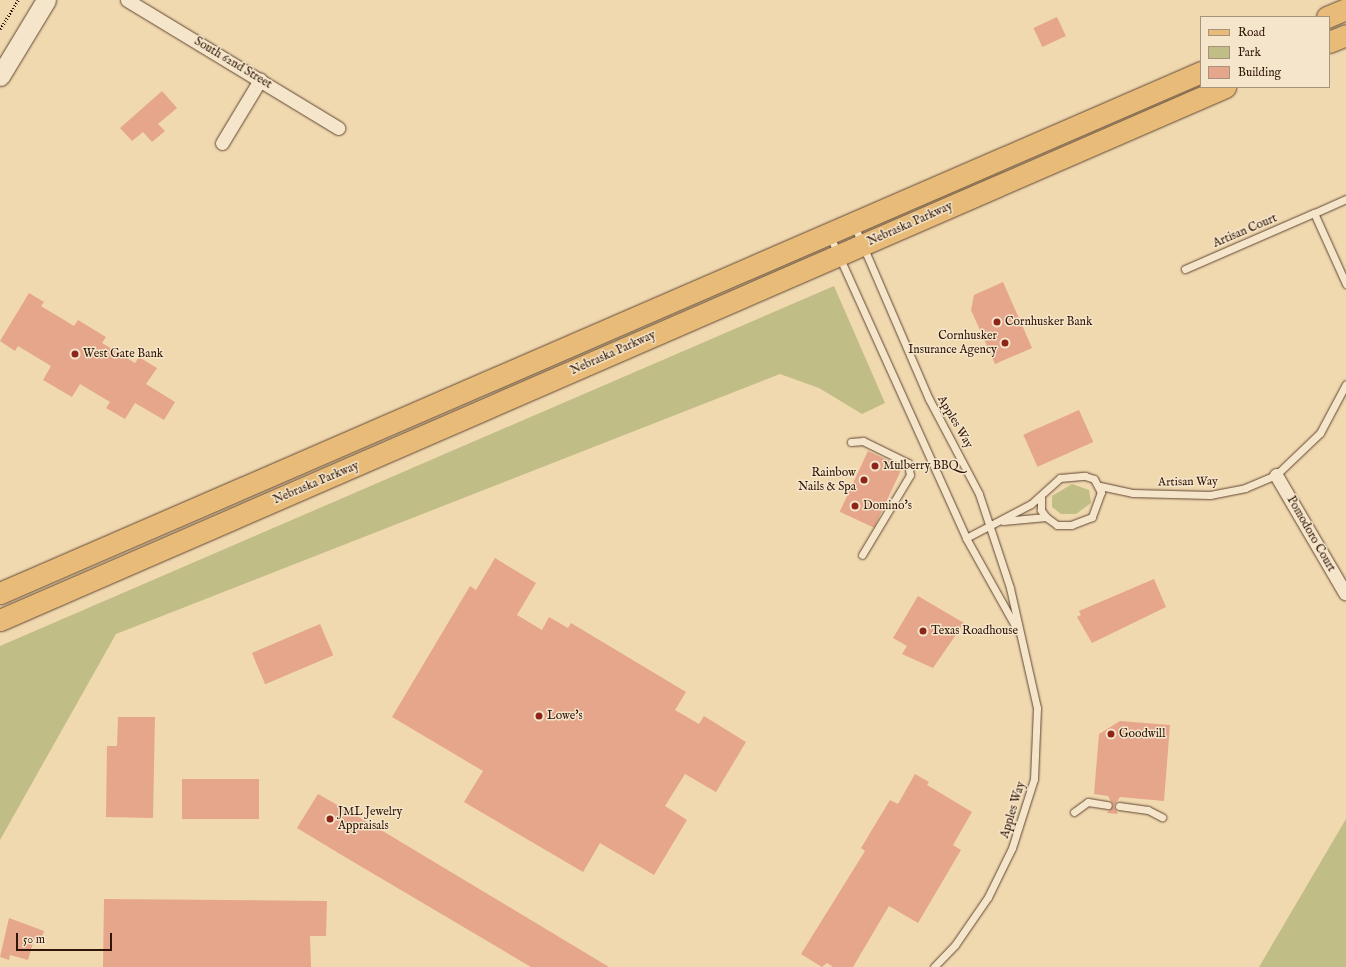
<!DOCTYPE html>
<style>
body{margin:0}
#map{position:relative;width:1346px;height:967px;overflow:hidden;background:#f0d8af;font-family:"IM FELL English",serif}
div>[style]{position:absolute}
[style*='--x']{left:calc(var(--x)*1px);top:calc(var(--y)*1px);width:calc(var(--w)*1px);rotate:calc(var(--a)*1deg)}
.green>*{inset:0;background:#c0bd86}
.building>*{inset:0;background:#e6a68c;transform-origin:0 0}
.path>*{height:2.5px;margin-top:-1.25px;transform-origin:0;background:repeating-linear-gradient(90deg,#301508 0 1px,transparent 0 3px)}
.roads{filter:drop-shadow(0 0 1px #604632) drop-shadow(0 0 1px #604632)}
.service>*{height:7px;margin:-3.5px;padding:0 3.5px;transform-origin:3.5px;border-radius:3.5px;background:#f5e6cb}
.minor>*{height:13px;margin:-6.5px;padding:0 6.5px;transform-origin:6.5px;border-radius:6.5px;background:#f5e6cb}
.secondary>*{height:19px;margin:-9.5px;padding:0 9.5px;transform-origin:9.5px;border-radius:9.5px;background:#f5e6cb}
.primary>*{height:21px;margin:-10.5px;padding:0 10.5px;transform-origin:10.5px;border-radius:10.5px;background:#e8bc78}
.dots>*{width:11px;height:11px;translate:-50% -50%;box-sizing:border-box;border:2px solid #f5e6cb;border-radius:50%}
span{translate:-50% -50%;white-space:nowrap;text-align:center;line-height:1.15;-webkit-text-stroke:3px #f5e6cb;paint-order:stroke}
.street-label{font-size:12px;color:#301508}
.poi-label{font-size:12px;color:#301508}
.left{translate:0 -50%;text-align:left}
.right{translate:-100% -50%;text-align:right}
.legend{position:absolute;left:1200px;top:16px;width:130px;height:72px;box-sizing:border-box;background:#f5e6cb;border:1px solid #a6927d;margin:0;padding:5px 7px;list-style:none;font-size:12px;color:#301508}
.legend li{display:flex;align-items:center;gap:8px;height:20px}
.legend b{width:20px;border:1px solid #a6927d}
.scale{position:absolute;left:16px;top:933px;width:96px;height:18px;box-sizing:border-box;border:2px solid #301508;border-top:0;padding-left:5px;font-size:12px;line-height:14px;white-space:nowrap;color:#301508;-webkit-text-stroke:3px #f5e6cb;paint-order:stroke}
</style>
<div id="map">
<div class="green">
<div style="clip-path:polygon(834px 286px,885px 403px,862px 414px,819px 388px,780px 374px,116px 634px,0 840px,0 646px)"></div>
<div style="clip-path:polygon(1072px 484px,1089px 490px,1091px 503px,1076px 514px,1061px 514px,1052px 507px,1052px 496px)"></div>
<div style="clip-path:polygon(1346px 819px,1346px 967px,1259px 967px)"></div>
</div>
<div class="building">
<div style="left:1057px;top:17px;width:21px;height:26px;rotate:65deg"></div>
<div style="clip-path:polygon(162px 91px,177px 108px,158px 124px,165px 131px,152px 142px,143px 132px,132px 141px,120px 128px)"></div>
<div style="clip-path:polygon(1003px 282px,1032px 348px,995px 364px,971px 310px,974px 295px)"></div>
<div style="clip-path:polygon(29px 293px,44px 302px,41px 306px,74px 326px,78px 320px,106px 337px,102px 343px,135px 363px,139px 357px,157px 368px,146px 384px,175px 402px,164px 420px,135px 403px,125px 419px,106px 408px,110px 402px,80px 384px,72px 397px,43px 380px,51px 366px,18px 346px,15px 351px,0 341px)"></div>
<div style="left:1079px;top:410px;width:35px;height:61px;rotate:66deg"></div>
<div style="left:868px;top:451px;width:38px;height:67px;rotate:25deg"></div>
<div style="clip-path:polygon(495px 558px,536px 583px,517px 615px,542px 630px,549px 617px,568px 628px,571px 623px,686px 692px,675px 710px,699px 724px,704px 716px,746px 742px,716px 792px,685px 774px,665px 806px,687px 820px,654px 875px,600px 843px,583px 872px,464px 802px,483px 771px,392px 717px,470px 586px,476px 590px)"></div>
<div style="clip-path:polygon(1154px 579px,1166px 607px,1092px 643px,1077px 617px,1081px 615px,1079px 611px)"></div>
<div style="clip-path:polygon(918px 596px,964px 623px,933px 668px,902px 654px,907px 646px,893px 638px)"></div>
<div style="left:320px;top:624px;width:34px;height:74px;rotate:67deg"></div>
<div style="clip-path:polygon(118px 717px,155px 717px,153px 818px,106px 817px,107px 746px,117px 746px)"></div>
<div style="clip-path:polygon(1120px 721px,1170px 725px,1164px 801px,1120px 797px,1114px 806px,1118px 814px,1107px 813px,1113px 805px,1108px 796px,1094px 794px,1099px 734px)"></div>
<div style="clip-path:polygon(915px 774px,929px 782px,927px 785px,972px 812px,953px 845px,961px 850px,918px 923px,889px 906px,853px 967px,833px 967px,827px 963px,822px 967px,801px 954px,865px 851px,861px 848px,890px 800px,898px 804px)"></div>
<div style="left:182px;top:779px;width:77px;height:40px"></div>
<div style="clip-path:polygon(318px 794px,371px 824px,609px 967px,531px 967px,345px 857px,297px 828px)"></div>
<div style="clip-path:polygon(104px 899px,327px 901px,326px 936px,310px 936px,311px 967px,103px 967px)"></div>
<div style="clip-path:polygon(9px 918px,44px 931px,41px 941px,34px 939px,28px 960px,10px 955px,9px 960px,0 957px)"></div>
</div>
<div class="path">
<div style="--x:0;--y:29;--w:34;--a:-58"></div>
</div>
<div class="roads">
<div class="service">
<div style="--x:1346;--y:199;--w:35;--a:156"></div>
<div style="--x:1314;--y:213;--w:78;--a:65.7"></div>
<div style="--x:854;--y:225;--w:189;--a:66.7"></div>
<div style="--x:929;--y:399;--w:107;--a:62.2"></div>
<div style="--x:979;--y:494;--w:99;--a:71.7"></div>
<div style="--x:1010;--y:588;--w:123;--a:77.3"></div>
<div style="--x:1037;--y:708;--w:71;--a:92.4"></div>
<div style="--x:1034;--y:779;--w:72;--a:107.7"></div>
<div style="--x:1012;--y:848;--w:55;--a:116.1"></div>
<div style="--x:988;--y:897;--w:58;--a:124.5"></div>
<div style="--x:955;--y:945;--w:30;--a:134"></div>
<div style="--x:829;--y:234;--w:333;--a:65.7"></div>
<div style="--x:966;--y:538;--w:107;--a:60.8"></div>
<div style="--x:1185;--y:269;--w:141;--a:-23.5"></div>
<div style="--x:851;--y:442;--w:12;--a:-5"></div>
<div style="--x:863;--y:441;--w:50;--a:26.1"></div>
<div style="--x:908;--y:463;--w:12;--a:81"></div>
<div style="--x:910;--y:475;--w:93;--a:121"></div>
<div style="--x:1100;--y:486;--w:34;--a:12"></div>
<div style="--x:1133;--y:493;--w:77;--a:1.5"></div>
<div style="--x:1210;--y:495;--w:36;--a:-11"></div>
<div style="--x:1245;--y:488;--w:34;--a:-23"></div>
<div style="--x:1276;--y:475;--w:61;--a:-43.7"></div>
<div style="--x:1320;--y:433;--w:55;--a:-62"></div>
<div style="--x:1003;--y:521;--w:43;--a:-5.3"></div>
<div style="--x:966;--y:538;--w:73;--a:-27.6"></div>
<div style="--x:1031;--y:504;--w:39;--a:-42"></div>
<div style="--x:1060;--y:478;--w:25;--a:-5"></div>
<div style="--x:1085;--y:476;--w:9;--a:18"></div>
<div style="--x:1094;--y:479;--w:15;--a:62"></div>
<div style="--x:1101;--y:492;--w:27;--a:110"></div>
<div style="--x:1092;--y:517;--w:22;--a:159"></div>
<div style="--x:1071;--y:525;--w:14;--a:180"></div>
<div style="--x:1057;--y:525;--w:14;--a:-144"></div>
<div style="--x:1046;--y:517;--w:9;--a:-126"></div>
<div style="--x:1041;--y:510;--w:14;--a:-90"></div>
<div style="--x:1119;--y:806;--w:29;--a:8"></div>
<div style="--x:1148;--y:810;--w:16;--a:27"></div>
<div style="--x:1074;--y:812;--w:17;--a:-36"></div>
<div style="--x:1088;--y:802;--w:20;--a:9"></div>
</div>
<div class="minor">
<div style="--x:127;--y:0;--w:247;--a:31.2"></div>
<div style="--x:222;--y:143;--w:74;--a:-58.9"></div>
<div style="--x:1276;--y:475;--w:137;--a:59.7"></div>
</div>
<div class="secondary">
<div style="--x:0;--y:76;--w:89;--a:-58.8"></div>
</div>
<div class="primary">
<div style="--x:1327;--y:17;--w:21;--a:-23"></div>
<div style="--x:1329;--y:42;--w:18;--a:-22"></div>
<div style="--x:0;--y:593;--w:1309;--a:-23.45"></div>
<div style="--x:0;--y:620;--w:1336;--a:-23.51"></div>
</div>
</div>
<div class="dots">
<div style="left:997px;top:322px;background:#8f2418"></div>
<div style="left:1005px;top:343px;background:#8f2418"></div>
<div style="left:75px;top:354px;background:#8f2418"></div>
<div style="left:875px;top:466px;background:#8f2418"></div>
<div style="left:864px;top:480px;background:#8f2418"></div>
<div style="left:855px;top:506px;background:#8f2418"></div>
<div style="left:923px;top:631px;background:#8f2418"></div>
<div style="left:539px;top:716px;background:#8f2418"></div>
<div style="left:1111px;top:734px;background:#8f2418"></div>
<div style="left:330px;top:819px;background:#8f2418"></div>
</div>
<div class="street-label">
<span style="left:233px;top:63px;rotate:31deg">South 62nd Street</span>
<span style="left:910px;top:224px;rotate:-24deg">Nebraska Parkway</span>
<span style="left:1245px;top:231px;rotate:-23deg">Artisan Court</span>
<span style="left:613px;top:353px;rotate:-24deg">Nebraska Parkway</span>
<span style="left:955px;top:422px;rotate:60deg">Apples Way</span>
<span style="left:1188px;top:482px;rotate:-1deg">Artisan Way</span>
<span style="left:316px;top:483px;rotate:-23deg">Nebraska Parkway</span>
<span style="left:1311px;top:534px;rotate:60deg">Pomodoro Court</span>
<span style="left:1013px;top:810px;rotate:-73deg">Apples Way</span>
</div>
<div class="poi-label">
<span class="left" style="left:1005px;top:322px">Cornhusker Bank</span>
<span class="right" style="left:997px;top:343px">Cornhusker<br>Insurance Agency</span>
<span class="left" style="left:83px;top:354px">West Gate Bank</span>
<span class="left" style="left:883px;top:466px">Mulberry BBQ</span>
<span class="right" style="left:856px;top:480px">Rainbow<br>Nails &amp; Spa</span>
<span class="left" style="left:863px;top:506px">Domino's</span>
<span class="left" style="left:931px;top:631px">Texas Roadhouse</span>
<span class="left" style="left:547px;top:716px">Lowe's</span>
<span class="left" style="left:1119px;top:734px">Goodwill</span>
<span class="left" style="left:338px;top:819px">JML Jewelry<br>Appraisals</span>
</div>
<ul class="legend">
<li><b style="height:5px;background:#e8bc78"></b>Road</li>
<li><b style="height:11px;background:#c0bd86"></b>Park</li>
<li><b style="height:11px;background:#e6a68c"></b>Building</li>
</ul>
<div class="scale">50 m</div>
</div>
